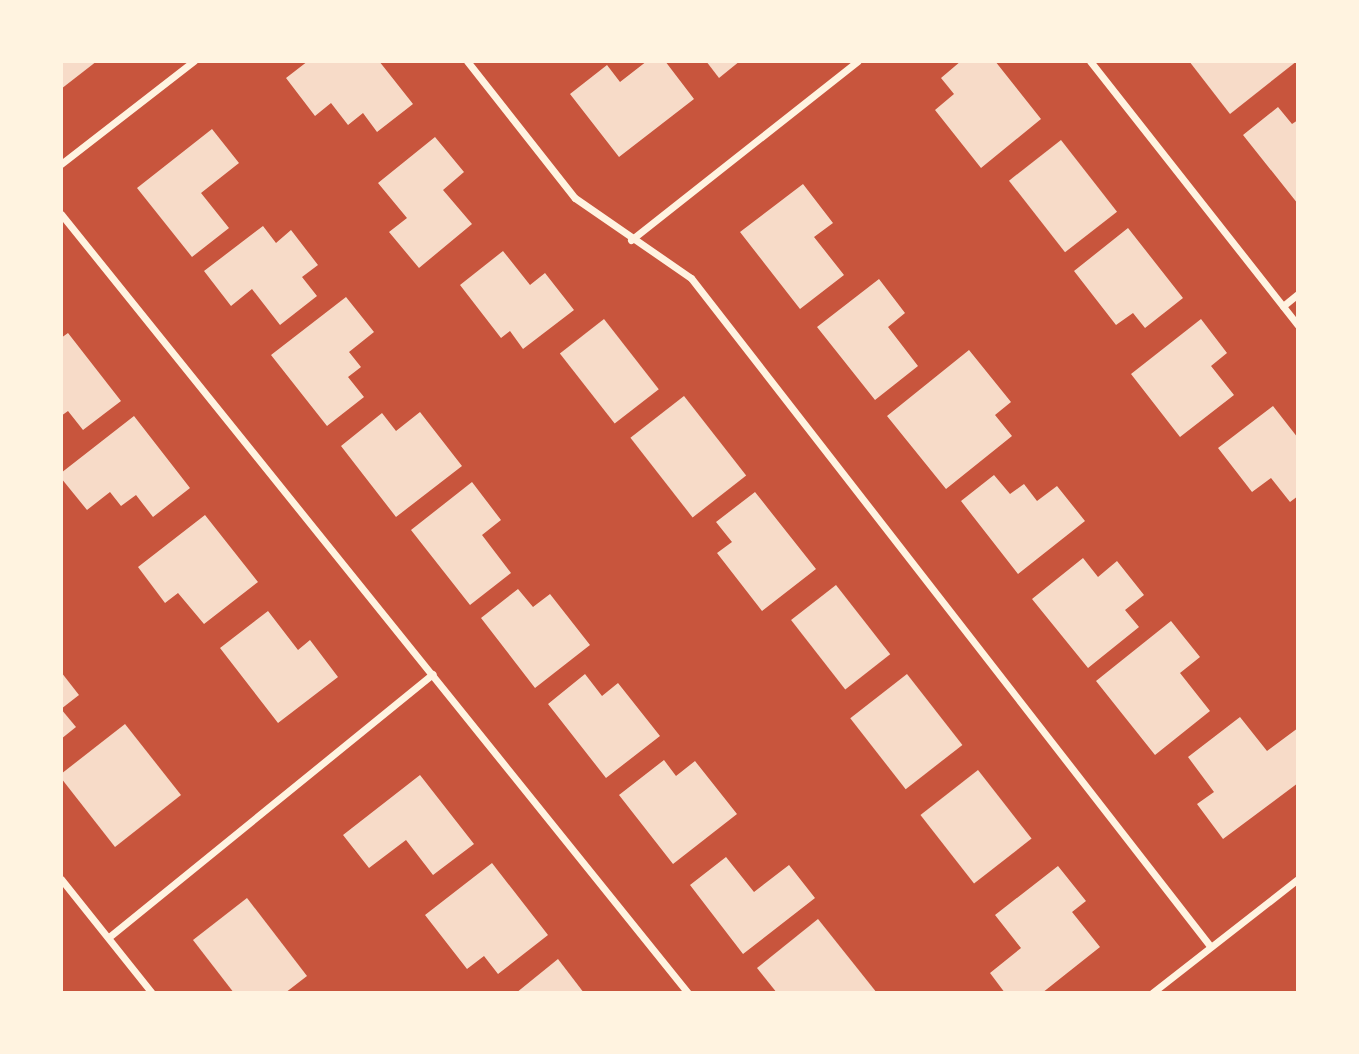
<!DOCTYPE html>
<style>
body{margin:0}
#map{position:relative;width:1359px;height:1054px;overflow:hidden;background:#c8553d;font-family:Raleway,sans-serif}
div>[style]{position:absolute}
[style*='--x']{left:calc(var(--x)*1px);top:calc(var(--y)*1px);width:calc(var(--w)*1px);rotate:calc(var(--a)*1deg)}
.building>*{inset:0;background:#f7dbc8;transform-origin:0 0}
.minor>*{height:7px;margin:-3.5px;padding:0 3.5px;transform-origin:3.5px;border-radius:3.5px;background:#fff3e0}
span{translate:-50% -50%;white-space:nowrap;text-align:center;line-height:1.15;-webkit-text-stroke:5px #fff3e0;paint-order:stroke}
.frame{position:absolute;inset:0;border:63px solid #fff3e0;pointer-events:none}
</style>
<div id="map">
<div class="building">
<div style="clip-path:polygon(61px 61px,97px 61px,61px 89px)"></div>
<div style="clip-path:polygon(308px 61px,379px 61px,413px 104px,377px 132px,363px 113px,348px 125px,331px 103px,315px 116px,286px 78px)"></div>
<div style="clip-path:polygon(647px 61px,665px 61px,694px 99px,619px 157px,570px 94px,607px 65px,620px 82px)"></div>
<div style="clip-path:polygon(706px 61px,740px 61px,719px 78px)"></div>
<div style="clip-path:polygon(961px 61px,995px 61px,1041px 119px,981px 168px,935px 110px,954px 94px,941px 78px)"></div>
<div style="clip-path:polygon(1189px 61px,1297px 61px,1230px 114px)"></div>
<div style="clip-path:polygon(1278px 107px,1292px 124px,1298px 120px,1298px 204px,1243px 135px)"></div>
<div style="clip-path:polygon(212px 129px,239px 163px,201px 193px,229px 228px,192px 257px,137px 188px)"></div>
<div style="clip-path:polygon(435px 137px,464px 172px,443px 190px,472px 224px,419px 268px,389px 232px,407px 218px,378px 183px)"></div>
<div style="left:1061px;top:140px;width:91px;height:66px;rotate:52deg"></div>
<div style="clip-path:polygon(803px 184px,833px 223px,814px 237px,844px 275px,800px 309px,740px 232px)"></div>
<div style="clip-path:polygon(263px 226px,276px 243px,291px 230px,318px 265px,302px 277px,317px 296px,280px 325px,252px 289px,231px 306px,204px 271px)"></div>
<div style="clip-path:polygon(1128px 228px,1183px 298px,1145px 328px,1133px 313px,1116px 325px,1074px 271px)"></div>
<div style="clip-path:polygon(503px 251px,530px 285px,545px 273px,574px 310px,523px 349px,510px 331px,501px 338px,460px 285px)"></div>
<div style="clip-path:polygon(879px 279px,905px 313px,888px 327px,918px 366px,875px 400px,817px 327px)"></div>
<div style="clip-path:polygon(346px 297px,374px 332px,349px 352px,361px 367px,348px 377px,364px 397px,327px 426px,271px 355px)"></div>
<div style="left:604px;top:319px;width:89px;height:56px;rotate:52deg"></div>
<div style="clip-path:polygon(1201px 319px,1227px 353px,1211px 366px,1234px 395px,1180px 437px,1131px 374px)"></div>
<div style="clip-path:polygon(68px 333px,121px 401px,83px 430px,68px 411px,61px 416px,61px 338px)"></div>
<div style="clip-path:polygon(969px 350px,1011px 402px,995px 415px,1012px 436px,946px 489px,887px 416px)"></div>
<div style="left:684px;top:396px;width:101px;height:68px;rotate:52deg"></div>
<div style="clip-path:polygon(1273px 406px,1298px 438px,1298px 496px,1290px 502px,1271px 478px,1252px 492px,1218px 448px)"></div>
<div style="clip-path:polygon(420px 412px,462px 466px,396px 517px,341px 446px,382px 413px,396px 431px)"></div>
<div style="clip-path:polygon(134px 416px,190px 488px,153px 517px,136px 495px,121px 506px,110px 492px,87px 510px,61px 478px,61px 473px)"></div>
<div style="clip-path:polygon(994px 475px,1010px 494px,1024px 484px,1037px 501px,1057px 486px,1085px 521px,1018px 574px,961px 501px)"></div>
<div style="clip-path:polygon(472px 482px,501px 520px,482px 535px,511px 573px,470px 605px,411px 530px)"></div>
<div style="clip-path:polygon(755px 492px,816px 569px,762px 611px,717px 553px,732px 542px,716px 522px)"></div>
<div style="clip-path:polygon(205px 515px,258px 582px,204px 624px,178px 593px,165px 603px,138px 567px)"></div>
<div style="clip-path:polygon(1083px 558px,1098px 577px,1117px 561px,1144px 595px,1125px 610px,1139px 627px,1088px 668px,1032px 599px)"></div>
<div style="left:836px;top:585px;width:88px;height:57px;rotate:52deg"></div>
<div style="clip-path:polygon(518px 589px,533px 607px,550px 594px,590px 645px,535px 688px,481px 618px)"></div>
<div style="clip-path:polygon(268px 611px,298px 650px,310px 640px,338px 677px,278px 723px,220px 648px)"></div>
<div style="clip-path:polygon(1171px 621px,1200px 657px,1180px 673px,1210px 711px,1155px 755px,1096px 681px)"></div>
<div style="clip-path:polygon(61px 672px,79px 695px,61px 709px)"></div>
<div style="clip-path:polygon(585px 674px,602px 696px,618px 683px,660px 736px,606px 778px,548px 704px)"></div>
<div style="left:907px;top:674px;width:90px;height:72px;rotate:52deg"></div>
<div style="clip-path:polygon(61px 709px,76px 727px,61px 739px)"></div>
<div style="clip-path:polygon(1240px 717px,1267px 751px,1298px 728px,1298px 783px,1223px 839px,1197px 804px,1214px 792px,1188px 757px)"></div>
<div style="clip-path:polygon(125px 724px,181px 795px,115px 847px,61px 778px,61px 774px)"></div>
<div style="clip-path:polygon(664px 760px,676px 776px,695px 761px,737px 814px,673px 864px,619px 795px)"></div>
<div style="left:978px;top:770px;width:87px;height:73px;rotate:52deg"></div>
<div style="clip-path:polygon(420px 775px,474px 844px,433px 875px,406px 840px,369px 868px,343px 835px)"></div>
<div style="clip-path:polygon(726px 857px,754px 892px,789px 865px,815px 898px,743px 954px,690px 885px)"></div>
<div style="clip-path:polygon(492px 863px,548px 935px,498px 974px,484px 956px,467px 969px,425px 915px)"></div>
<div style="clip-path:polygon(1058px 866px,1086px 901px,1072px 912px,1100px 947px,1042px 993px,1005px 993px,990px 973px,1021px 948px,995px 915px)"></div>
<div style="clip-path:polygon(247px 898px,307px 976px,285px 993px,234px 993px,193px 940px)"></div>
<div style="clip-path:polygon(818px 919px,877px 993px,777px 993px,757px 968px)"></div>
<div style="clip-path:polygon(558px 959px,584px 993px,516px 993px)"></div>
</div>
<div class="minor">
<div style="--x:467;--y:61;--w:174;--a:51.8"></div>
<div style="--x:575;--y:198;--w:141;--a:34.6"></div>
<div style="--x:691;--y:278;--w:846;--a:52.15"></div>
<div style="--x:1090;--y:61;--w:336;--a:51.8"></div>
<div style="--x:61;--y:164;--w:168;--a:-37.8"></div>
<div style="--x:61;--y:214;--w:1000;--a:51.17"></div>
<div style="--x:631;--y:240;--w:289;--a:-38.3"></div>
<div style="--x:1283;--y:306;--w:19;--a:-39"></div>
<div style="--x:61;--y:879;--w:146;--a:51.4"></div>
<div style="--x:109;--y:937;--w:417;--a:-39.1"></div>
<div style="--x:1152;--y:993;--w:185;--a:-38"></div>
</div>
<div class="frame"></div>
</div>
